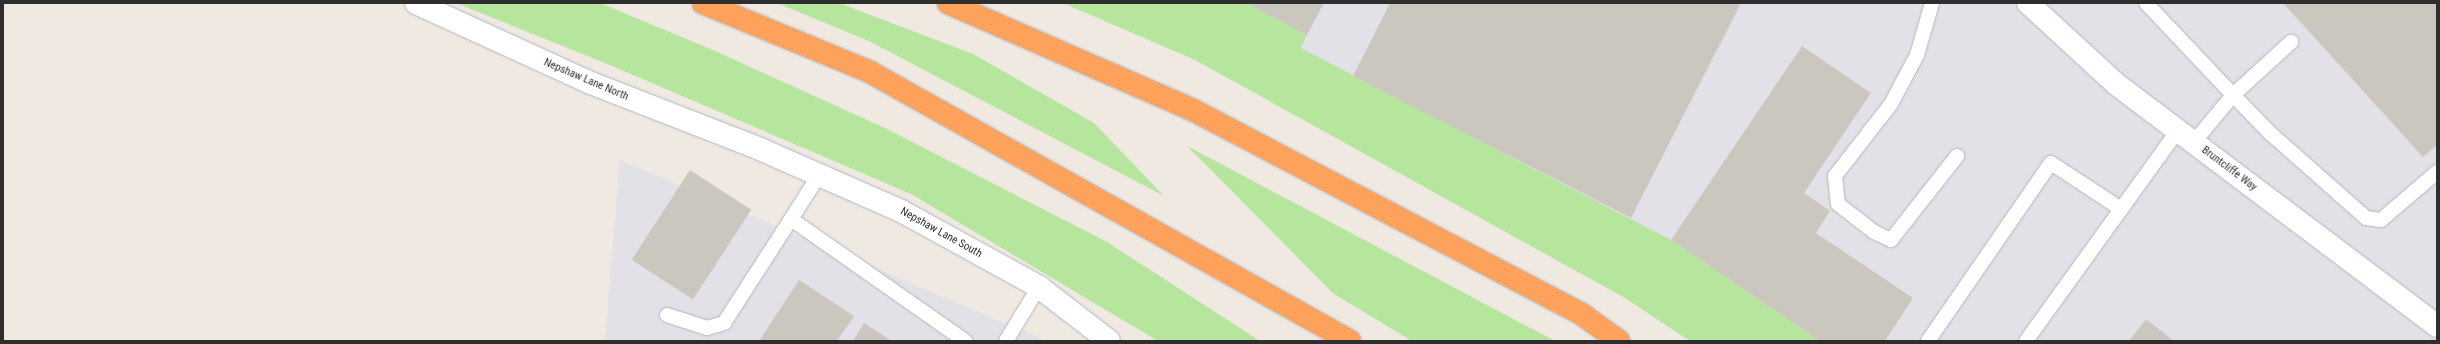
<!DOCTYPE html>
<style>
body{margin:0}
#map{position:relative;width:2440px;height:344px;overflow:hidden;background:#efe9e1;font-family:"Roboto Condensed",sans-serif}
div>[style]{position:absolute}
[style*='--x']{left:calc(var(--x)*1px);top:calc(var(--y)*1px);width:calc(var(--w)*1px);rotate:calc(var(--a)*1deg)}
.industrial>*{inset:0;background:#e3e1e8}
.green>*{inset:0;background:#b6e59e}
.building>*{inset:0;background:#cbc7bf;transform-origin:0 0}
.roads{filter:drop-shadow(0 0 1px #b4b7c1) drop-shadow(0 0 1px #b4b7c1)}
.service>*{height:14px;margin:-7px;padding:0 7px;transform-origin:7px;border-radius:7px;background:#fff}
.minor>*{height:22px;margin:-11px;padding:0 11px;transform-origin:11px;border-radius:11px;background:#fff}
.motorway>*{height:22px;margin:-11px;padding:0 11px;transform-origin:11px;border-radius:11px;background:#ffa35c}
span{translate:-50% -50%;white-space:nowrap;text-align:center;line-height:1.15;-webkit-text-stroke:3.5px #fff;paint-order:stroke}
.street-label{font-size:11px;color:#2e2e2e}
.frame{position:absolute;inset:0;border:4px solid #2e2e2e;pointer-events:none}
</style>
<div id="map">
<div class="industrial">
<div style="clip-path:polygon(1246px 3px,2437px 3px,2437px 341px,1820px 341px,1671px 240px,1301px 48px,1307px 35px)"></div>
<div style="clip-path:polygon(620px 160px,1047px 341px,605px 341px)"></div>
</div>
<div class="green">
<div style="clip-path:polygon(456px 3px,600px 3px,713px 50px,885px 128px,1107px 242px,1260px 341px,1158px 341px,911px 194px,610px 65px)"></div>
<div style="clip-path:polygon(777px 3px,839px 3px,973px 54px,1094px 123px,1164px 196px,871px 42px)"></div>
<div style="clip-path:polygon(1063px 3px,1246px 3px,1307px 35px,1301px 48px,1671px 240px,1820px 341px,1690px 341px,1625px 298px,1195px 60px)"></div>
<div style="clip-path:polygon(1187px 146px,1555px 341px,1412px 341px,1334px 294px)"></div>
</div>
<div class="building">
<div style="clip-path:polygon(1246px 3px,1324px 3px,1307px 35px)"></div>
<div style="clip-path:polygon(1390px 3px,1741px 3px,1631px 218px,1353px 76px)"></div>
<div style="clip-path:polygon(2283px 3px,2437px 3px,2437px 145px,2423px 157px)"></div>
<div style="clip-path:polygon(1802px 46px,1871px 93px,1804px 193px,1830px 211px,1816px 233px,1913px 298px,1885px 341px,1820px 341px,1671px 240px)"></div>
<div style="left:690px;top:170px;width:73px;height:107px;rotate:33deg"></div>
<div style="clip-path:polygon(799px 280px,854px 316px,837px 341px,759px 341px)"></div>
<div style="clip-path:polygon(2146px 319px,2174px 341px,2129px 341px)"></div>
<div style="clip-path:polygon(864px 323px,892px 341px,853px 341px)"></div>
</div>
<div class="roads">
<div class="service">
<div style="--x:1932;--y:3;--w:54;--a:106.1"></div>
<div style="--x:1917;--y:55;--w:55;--a:118"></div>
<div style="--x:1891;--y:104;--w:91;--a:127.9"></div>
<div style="--x:1835;--y:176;--w:28;--a:84"></div>
<div style="--x:1838;--y:204;--w:46;--a:37.9"></div>
<div style="--x:1874;--y:232;--w:19;--a:25"></div>
<div style="--x:1891;--y:240;--w:107;--a:-51.8"></div>
<div style="--x:2146;--y:3;--w:127;--a:46.6"></div>
<div style="--x:2233;--y:95;--w:79;--a:-42.4"></div>
<div style="--x:2194;--y:142;--w:61;--a:-50.3"></div>
<div style="--x:2233;--y:95;--w:53;--a:45.8"></div>
<div style="--x:2270;--y:133;--w:128;--a:41.5"></div>
<div style="--x:2366;--y:218;--w:15;--a:8"></div>
<div style="--x:2381;--y:220;--w:74;--a:-40.6"></div>
<div style="--x:791;--y:219;--w:52;--a:-57.5"></div>
<div style="--x:667;--y:315;--w:42;--a:18"></div>
<div style="--x:707;--y:328;--w:18;--a:-16"></div>
<div style="--x:724;--y:323;--w:124;--a:-57.2"></div>
<div style="--x:791;--y:219;--w:213;--a:35"></div>
<div style="--x:1006;--y:341;--w:63;--a:-58.6"></div>
<div style="--x:1928;--y:341;--w:216;--a:-55.4"></div>
<div style="--x:2051;--y:163;--w:84;--a:33.3"></div>
<div style="--x:2026;--y:341;--w:260;--a:-54.2"></div>
</div>
<div class="minor">
<div style="--x:416;--y:3;--w:192;--a:24.6"></div>
<div style="--x:591;--y:83;--w:181;--a:21.3"></div>
<div style="--x:760;--y:149;--w:154;--a:23.7"></div>
<div style="--x:901;--y:211;--w:158;--a:28.8"></div>
<div style="--x:1039;--y:287;--w:88;--a:37.6"></div>
<div style="--x:2028;--y:3;--w:120;--a:42.6"></div>
<div style="--x:2116;--y:84;--w:402;--a:37"></div>
</div>
<div class="motorway">
<div style="--x:703;--y:3;--w:181;--a:22.4"></div>
<div style="--x:870;--y:72;--w:550;--a:29.27"></div>
<div style="--x:948;--y:3;--w:267;--a:23.6"></div>
<div style="--x:1193;--y:110;--w:441;--a:27.7"></div>
<div style="--x:1583;--y:315;--w:44;--a:35.8"></div>
</div>
</div>
<div class="street-label">
<span style="left:586px;top:80px;rotate:23deg">Nepshaw Lane North</span>
<span style="left:2229px;top:169px;rotate:37deg">Bruntcliffe Way</span>
<span style="left:941px;top:233px;rotate:29deg">Nepshaw Lane South</span>
</div>
<div class="frame"></div>
</div>
